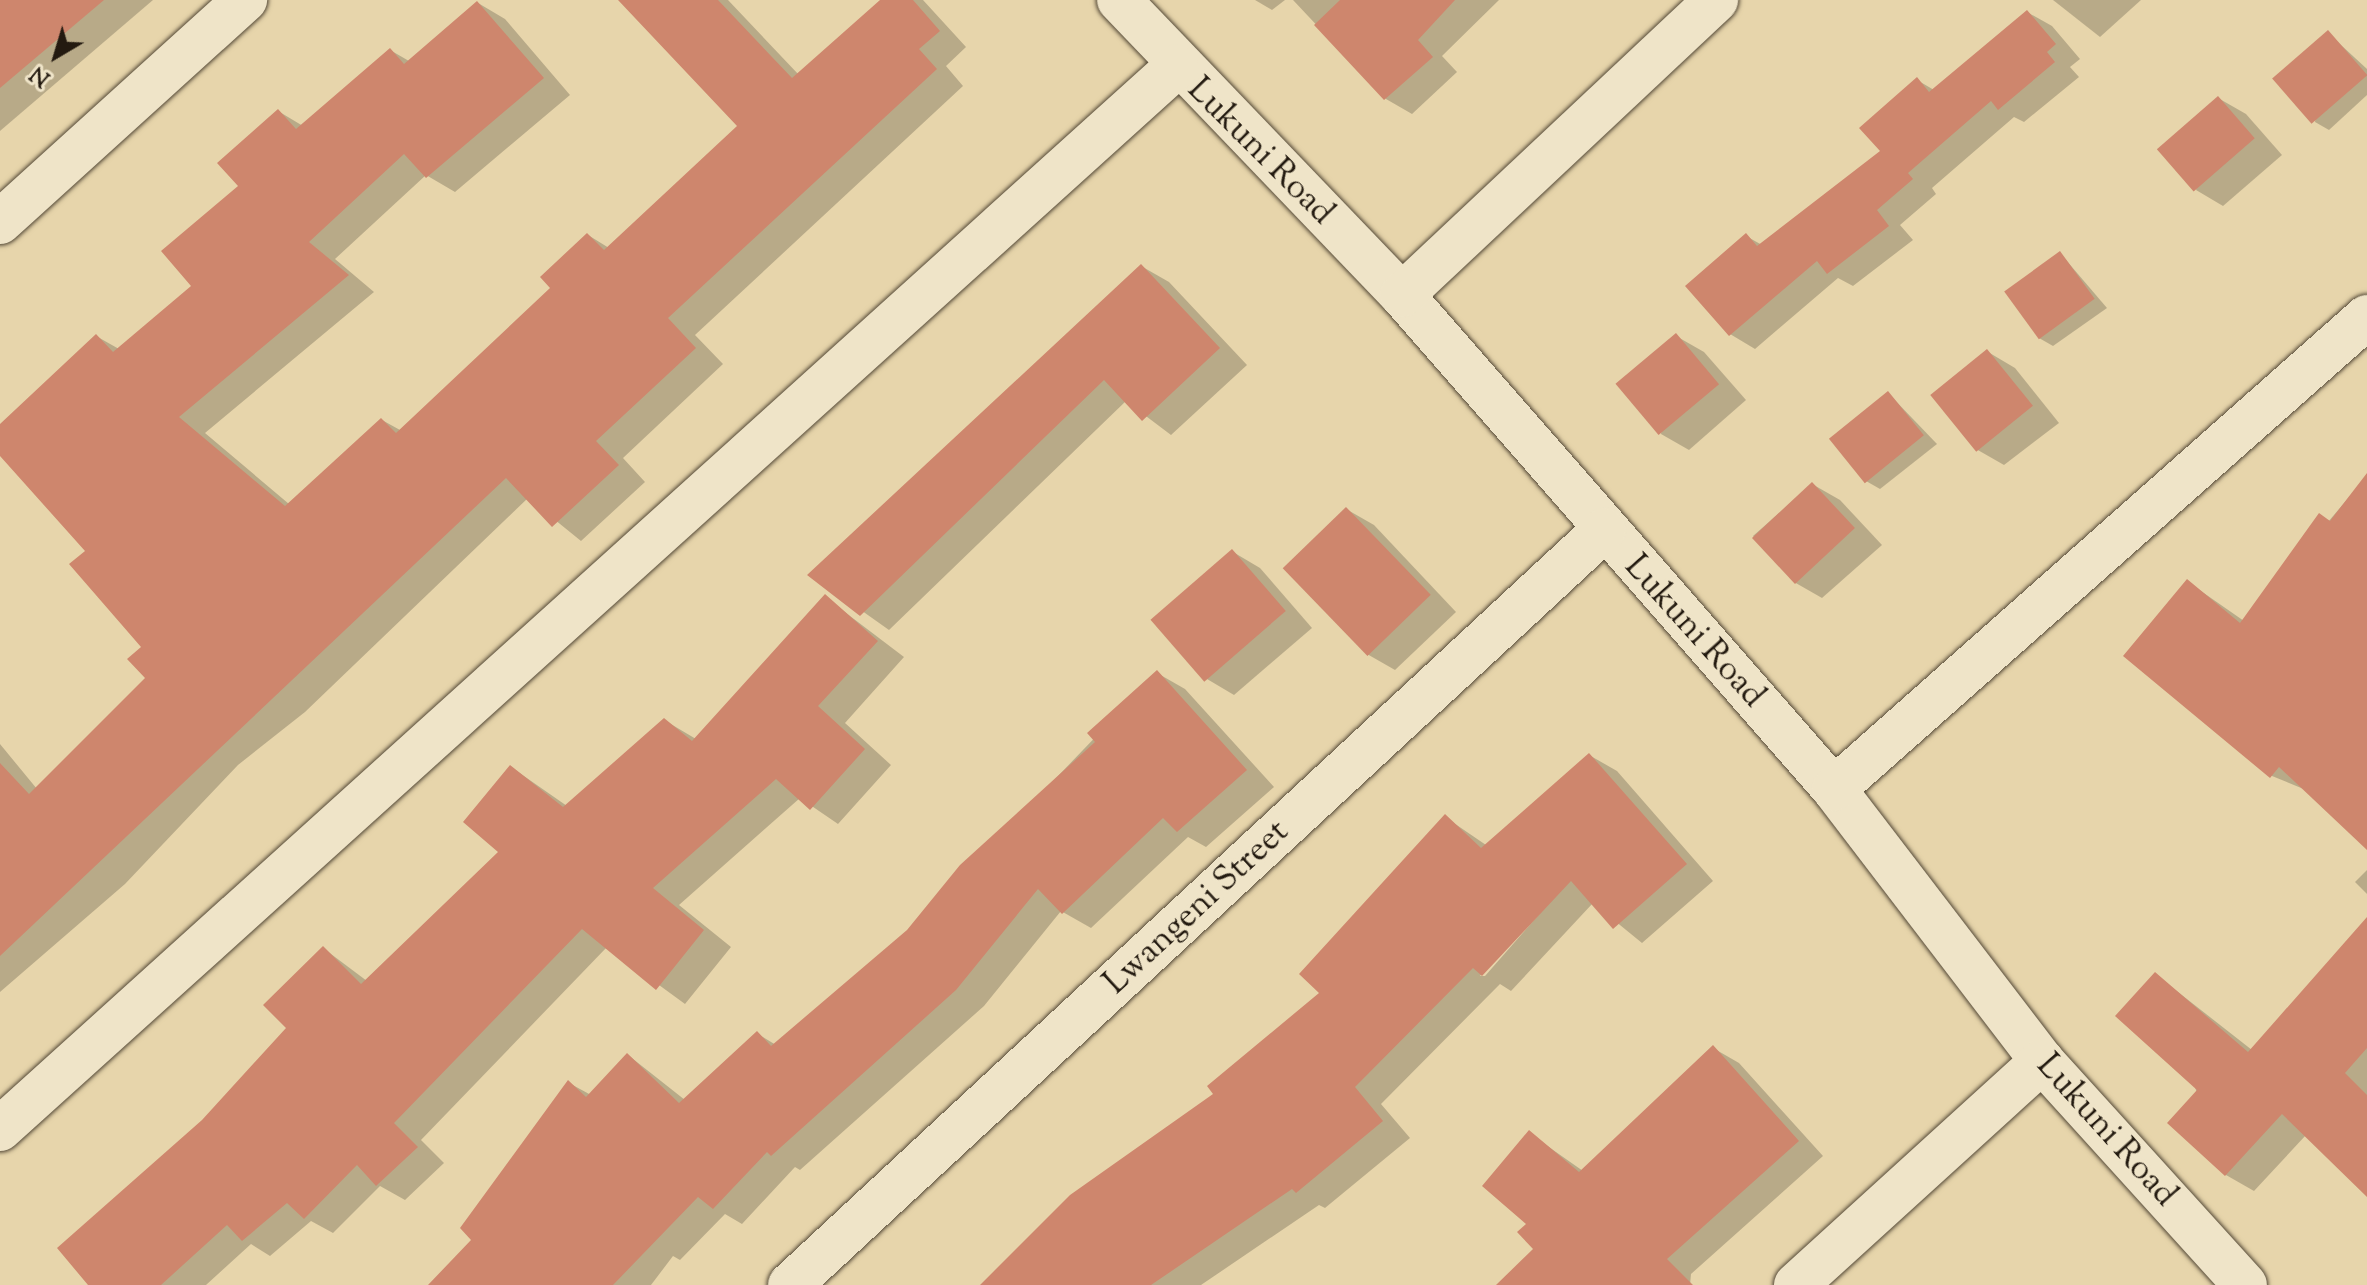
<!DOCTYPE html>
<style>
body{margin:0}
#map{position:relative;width:2367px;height:1285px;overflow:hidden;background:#e7d5ab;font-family:"Sorts Mill Goudy",serif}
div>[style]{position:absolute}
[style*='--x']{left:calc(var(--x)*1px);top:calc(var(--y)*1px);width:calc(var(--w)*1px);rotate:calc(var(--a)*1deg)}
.shadow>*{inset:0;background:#0003}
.building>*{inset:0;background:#ce866d;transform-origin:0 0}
.roads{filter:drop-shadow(0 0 2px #544937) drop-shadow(0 0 2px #544937)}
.street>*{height:44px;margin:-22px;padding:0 22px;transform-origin:22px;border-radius:22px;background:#efe4c8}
span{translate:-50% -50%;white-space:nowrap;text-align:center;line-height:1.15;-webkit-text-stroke:6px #efe4c8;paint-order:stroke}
.street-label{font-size:34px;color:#231a10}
.north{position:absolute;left:16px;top:16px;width:80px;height:80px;-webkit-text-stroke:6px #efe4c8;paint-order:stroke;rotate:218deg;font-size:22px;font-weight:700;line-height:32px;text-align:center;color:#231a10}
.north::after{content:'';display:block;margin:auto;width:28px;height:36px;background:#231a10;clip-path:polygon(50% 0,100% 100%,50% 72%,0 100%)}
</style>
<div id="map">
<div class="shadow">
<div style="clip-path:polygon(0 0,153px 0,0 131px)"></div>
<div style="clip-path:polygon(620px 0,728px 0,799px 75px,883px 0,923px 0,966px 47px,946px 66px,963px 86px,695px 335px,723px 364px,623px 458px,645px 482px,581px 541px,528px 498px,305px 712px,238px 765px,125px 884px,0 992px,0 744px,37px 789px,147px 678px,144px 647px,87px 551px,0 453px,0 426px,96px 336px,119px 349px,194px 287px,278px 111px,303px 126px,390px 50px,409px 61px,478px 3px,505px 19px,570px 95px,455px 192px,426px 175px,335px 259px,374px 292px,205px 433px,289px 504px,382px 420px,400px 430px,553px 288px,588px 235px,609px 248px,740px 126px)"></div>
<div style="clip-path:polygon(1255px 0,1285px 0,1272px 10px)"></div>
<div style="clip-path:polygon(1293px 0,1499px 0,1442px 56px,1457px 72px,1412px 114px,1386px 99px)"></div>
<div style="clip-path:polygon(2053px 0,2141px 0,2100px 37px)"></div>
<div style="clip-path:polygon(2027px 12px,2052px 26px,2080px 59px,2070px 67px,2079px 77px,2024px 122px,2014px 117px,1932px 188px,1936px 194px,1900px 225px,1913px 240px,1853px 286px,1838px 278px,1755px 349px,1730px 334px,1746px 236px,1762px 245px,1883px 151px,1917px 80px,1934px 90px)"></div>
<div style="clip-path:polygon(2328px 33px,2367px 69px,2367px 95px,2329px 130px,2315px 122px)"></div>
<div style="clip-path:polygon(2218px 98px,2246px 114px,2282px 155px,2223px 206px,2196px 190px)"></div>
<div style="clip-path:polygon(2060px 253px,2107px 308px,2053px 346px,2039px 338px)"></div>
<div style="clip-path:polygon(1141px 266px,1169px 282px,1247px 365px,1171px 435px,1126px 401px,889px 630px,810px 574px)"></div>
<div style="clip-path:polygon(1676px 336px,1704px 352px,1746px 400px,1689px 450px,1661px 434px)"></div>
<div style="clip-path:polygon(1988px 352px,2015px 368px,2059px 423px,2004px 465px,1976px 449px)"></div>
<div style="clip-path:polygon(1888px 393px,1937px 444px,1880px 489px,1866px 481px)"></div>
<div style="clip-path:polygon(2367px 476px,2367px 848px,2306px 790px,2272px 776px,2126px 656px,2188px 582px,2244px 621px)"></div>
<div style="clip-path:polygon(1812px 484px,1840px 500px,1882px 545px,1822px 598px,1794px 582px,1753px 536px)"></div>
<div style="clip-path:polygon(1346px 509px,1374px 525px,1456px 612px,1395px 670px,1367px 654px,1284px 568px)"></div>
<div style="clip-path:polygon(1233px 552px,1260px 568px,1312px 628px,1234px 695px,1207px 679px)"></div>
<div style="clip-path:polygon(825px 597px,904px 657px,845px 723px,891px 765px,838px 824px,800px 798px,679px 905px,731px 947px,685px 1004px,607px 947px,421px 1140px,444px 1163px,405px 1200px,380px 1186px,333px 1233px,311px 1221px,270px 1256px,251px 1244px,206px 1285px,91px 1285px,203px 1122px,288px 1028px,323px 948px,367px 981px,501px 852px,511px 767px,567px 806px,664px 720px,696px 739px)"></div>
<div style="clip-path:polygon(1157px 673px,1185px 689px,1274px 787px,1206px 847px,1188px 837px,1091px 928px,1061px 911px,984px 1006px,800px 1170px,795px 1167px,742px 1224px,725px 1214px,680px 1260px,673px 1256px,651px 1285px,430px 1285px,474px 1240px,569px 1083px,591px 1095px,628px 1055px,685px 1100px,758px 1034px,776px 1045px,909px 931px)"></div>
<div style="clip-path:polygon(evenodd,1589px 755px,1617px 771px,1713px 881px,1642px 943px,1593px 903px,1511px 991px,1500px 984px,1381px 1104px,1410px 1138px,1325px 1208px,1319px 1205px,1201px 1285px,988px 1285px,1216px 1095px,1322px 993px,1445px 817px,1486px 845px,1589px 755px,1576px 872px,1485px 976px,1480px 976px,1576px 872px)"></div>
<div style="clip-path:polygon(2367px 870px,2367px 894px,2355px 882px)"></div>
<div style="clip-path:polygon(2367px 920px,2367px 1195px,2306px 1135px,2254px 1191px,2226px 1175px,2155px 974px,2252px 1050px)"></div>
<div style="clip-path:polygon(1713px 1048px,1739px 1063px,1823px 1156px,1691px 1274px,1690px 1285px,1499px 1285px,1536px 1249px,1529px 1224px,1529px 1133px,1583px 1171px)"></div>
</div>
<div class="building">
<div style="clip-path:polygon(0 0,104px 0,0 88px)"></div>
<div style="clip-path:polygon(618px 0,718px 0,792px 78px,880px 0,913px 0,940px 31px,919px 49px,937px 69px,668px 318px,696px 348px,596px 441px,619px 465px,552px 527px,506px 478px,0 956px,0 763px,29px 794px,145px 678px,127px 659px,141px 647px,69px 564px,85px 551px,0 456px,0 424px,96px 334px,113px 352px,191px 286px,161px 251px,238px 186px,217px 163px,278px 109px,296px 129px,390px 48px,404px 64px,477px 1px,544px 78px,426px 178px,404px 154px,309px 242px,349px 275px,179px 417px,285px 506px,381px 418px,396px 433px,550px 288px,540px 277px,587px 233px,604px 250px,737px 126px)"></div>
<div style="clip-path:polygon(1340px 0,1455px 0,1418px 40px,1433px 57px,1384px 100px,1314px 25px)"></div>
<div style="clip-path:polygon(2027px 10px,2056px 44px,2047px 52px,2055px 62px,1998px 110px,1991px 101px,1908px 173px,1913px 179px,1877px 210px,1889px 226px,1827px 274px,1817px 261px,1729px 336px,1685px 286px,1746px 233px,1757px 246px,1880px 151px,1859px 128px,1917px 77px,1929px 92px)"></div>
<div style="left:2328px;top:30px;width:60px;height:74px;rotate:49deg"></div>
<div style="left:2218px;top:96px;width:56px;height:81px;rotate:49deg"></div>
<div style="left:2060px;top:251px;width:59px;height:69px;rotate:54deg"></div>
<div style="clip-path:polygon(1141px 264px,1220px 348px,1142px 421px,1104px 380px,860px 616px,807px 575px)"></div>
<div style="left:1676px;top:333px;width:67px;height:79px;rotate:50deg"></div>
<div style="left:1987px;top:349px;width:73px;height:73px;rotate:51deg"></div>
<div style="left:1888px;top:391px;width:57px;height:76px;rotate:51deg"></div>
<div style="clip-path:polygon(2367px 473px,2367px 850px,2279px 767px,2270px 778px,2123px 656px,2187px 579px,2240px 623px,2319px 513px,2330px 521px)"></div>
<div style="left:1812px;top:482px;width:63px;height:82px;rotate:47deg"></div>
<div style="left:1346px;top:507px;width:122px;height:88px;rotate:46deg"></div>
<div style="left:1232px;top:549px;width:82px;height:108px;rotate:49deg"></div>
<div style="clip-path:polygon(825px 594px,878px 641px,818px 706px,865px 749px,810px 810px,776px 779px,653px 888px,704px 930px,656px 990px,582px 929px,394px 1123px,418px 1147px,376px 1186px,357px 1165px,304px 1219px,287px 1203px,242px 1241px,227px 1225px,161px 1285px,88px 1285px,57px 1248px,202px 1120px,286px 1028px,263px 1005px,323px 946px,361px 984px,498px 852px,463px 822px,510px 765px,563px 807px,664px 718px,692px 741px)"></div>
<div style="clip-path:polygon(1157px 670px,1247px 770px,1177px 832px,1163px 818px,1062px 914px,1038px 889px,956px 990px,771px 1156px,767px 1152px,713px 1209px,698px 1197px,613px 1285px,428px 1285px,471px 1240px,460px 1228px,568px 1080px,586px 1097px,627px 1053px,679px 1103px,757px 1031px,771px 1046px,907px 930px,960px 865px,1095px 742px,1087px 733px)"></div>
<div style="clip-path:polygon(1589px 753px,1687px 864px,1613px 929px,1571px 881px,1482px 976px,1473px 968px,1355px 1087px,1383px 1121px,1296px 1193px,1292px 1189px,1151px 1285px,980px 1285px,1070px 1195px,1213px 1094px,1207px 1086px,1319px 993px,1299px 974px,1445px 814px,1481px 848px)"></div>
<div style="clip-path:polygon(2367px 917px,2367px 1048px,2345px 1073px,2367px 1095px,2367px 1197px,2282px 1114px,2225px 1176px,2167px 1123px,2197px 1090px,2115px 1016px,2155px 972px,2248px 1052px)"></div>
<div style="clip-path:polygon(1713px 1045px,1799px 1141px,1667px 1259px,1693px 1285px,1496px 1285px,1533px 1249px,1517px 1232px,1526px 1224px,1482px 1186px,1529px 1130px,1579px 1172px)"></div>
</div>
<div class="roads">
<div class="street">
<div style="--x:1119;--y:0;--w:409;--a:46.2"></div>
<div style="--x:1402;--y:295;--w:656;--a:48.83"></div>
<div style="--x:1834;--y:789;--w:342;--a:52.6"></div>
<div style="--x:2042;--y:1061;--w:302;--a:47.8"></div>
<div style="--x:0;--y:222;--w:331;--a:-42.2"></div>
<div style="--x:1402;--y:295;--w:431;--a:-43.2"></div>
<div style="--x:1834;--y:789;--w:712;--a:-41.53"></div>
<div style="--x:0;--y:1129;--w:1585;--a:-42.08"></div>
<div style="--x:790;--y:1285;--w:1110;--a:-42.85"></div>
<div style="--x:1796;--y:1285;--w:333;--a:-42.3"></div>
</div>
</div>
<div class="street-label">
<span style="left:1260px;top:152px;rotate:45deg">Lukuni Road</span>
<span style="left:1694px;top:632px;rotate:48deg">Lukuni Road</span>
<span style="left:1197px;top:908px;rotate:-43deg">Lwangeni Street</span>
<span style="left:2106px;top:1131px;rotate:48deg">Lukuni Road</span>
</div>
<div class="north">N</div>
</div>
